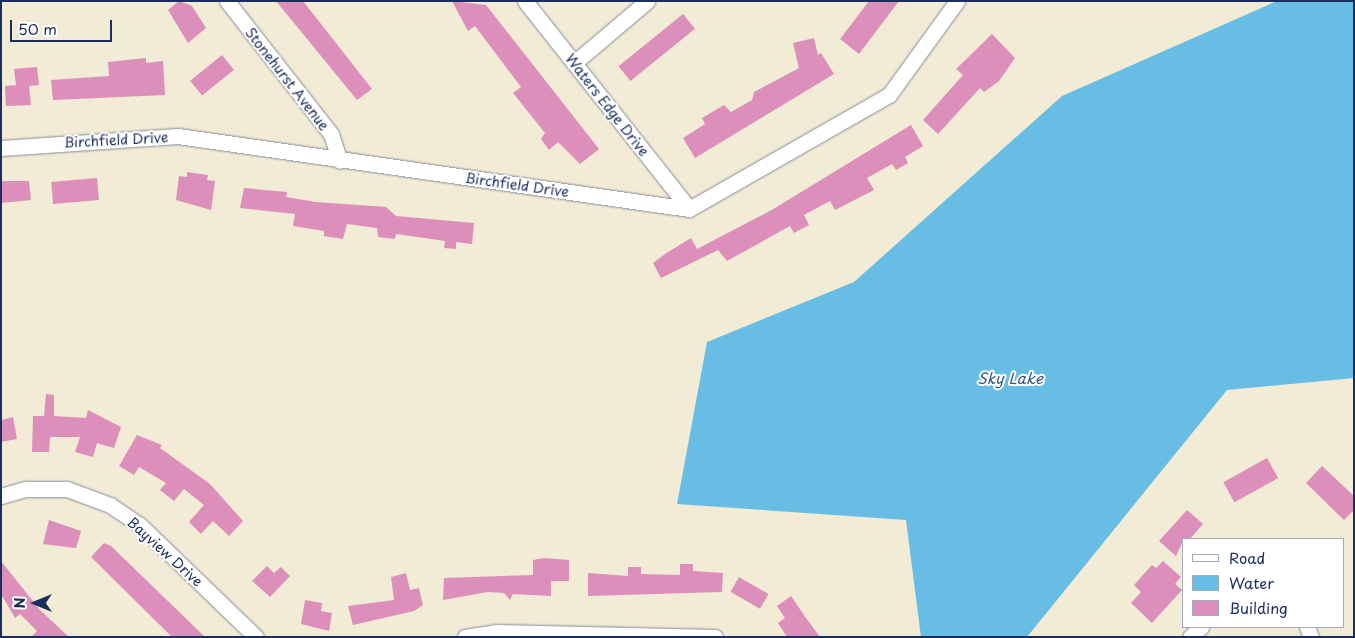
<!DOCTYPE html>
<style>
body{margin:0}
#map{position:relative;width:1355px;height:638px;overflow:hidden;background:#f2ebd5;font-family:"Playpen Sans",sans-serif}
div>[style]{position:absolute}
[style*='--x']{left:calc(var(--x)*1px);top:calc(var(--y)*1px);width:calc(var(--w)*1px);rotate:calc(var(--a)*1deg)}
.water>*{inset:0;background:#67bde4}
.building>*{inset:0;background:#db8fba;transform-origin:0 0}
.roads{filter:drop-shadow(0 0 1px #868d9a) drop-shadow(0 0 1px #868d9a)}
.street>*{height:15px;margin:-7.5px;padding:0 7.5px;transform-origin:7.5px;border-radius:7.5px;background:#fff}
span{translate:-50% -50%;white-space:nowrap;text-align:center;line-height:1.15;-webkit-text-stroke:4px #fff;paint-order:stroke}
.street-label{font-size:14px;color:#1b2f5e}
.water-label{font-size:15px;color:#325a86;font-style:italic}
.frame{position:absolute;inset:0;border:2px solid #1b2f5e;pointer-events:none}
.legend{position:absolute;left:1182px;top:538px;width:162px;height:90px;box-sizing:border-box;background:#fff;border:1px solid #a4acbf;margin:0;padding:6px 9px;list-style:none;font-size:15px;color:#1b2f5e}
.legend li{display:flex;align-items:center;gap:10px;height:25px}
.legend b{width:25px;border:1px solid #a4acbf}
.north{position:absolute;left:10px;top:578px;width:50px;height:50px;-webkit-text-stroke:4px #fff;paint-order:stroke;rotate:270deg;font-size:14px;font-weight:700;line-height:20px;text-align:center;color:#1b2f5e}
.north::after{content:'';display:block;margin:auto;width:18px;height:22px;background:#1b2f5e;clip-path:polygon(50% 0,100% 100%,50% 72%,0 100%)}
.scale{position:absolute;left:10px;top:20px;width:102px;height:22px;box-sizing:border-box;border:2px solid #1b2f5e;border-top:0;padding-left:6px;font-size:15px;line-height:18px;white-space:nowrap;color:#1b2f5e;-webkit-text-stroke:4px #fff;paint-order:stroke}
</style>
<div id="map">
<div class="water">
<div style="clip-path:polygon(1277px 1px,1354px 1px,1354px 378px,1227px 390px,1027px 637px,921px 637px,906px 520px,677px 504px,707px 342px,854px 282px,1062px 96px)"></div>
</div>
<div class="building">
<div style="clip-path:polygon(179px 1px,192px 6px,206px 28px,188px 43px,168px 10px)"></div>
<div style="clip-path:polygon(276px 1px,303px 1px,372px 89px,357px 100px)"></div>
<div style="clip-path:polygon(452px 1px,486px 5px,599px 149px,580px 164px,558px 142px,549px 150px,541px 139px,545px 133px,513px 93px,521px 87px,475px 26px,468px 31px)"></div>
<div style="clip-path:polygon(869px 1px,899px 1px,859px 54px,840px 39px)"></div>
<div style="left:683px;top:14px;width:19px;height:83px;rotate:51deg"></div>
<div style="clip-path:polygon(992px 34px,1015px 58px,999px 81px,984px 92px,980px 88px,938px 134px,923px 120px,963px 75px,956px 69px)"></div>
<div style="clip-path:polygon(814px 38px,818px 55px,821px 53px,834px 74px,695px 158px,683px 138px,705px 124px,702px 118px,724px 105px,731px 112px,752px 100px,754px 92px,799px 68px,793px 43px)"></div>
<div style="left:222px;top:55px;width:19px;height:41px;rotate:51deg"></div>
<div style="clip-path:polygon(146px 58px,146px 63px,163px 61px,165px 95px,53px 100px,51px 80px,109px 76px,108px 62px)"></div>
<div style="clip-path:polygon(37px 67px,39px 85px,29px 86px,31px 105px,6px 106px,5px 86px,16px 85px,14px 69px)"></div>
<div style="clip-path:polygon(911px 125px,923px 146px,905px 157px,908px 163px,896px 170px,892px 164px,867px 178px,874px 190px,835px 210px,830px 201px,804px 215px,809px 225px,794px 233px,790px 226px,727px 261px,718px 250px,661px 278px,653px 263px,665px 254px,691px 238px,697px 249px,770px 211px)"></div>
<div style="clip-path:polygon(187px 172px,208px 175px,207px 180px,215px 181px,211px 210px,176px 200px,179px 176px,187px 177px)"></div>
<div style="left:97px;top:178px;width:22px;height:46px;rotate:85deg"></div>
<div style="clip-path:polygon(1px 181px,29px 181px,31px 200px,1px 203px)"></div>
<div style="clip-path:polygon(244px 188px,287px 192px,286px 197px,316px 202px,386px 207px,396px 216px,474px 223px,472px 244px,456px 242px,456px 249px,444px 248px,445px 241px,396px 234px,395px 239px,378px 237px,377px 228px,347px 224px,343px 239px,324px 236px,324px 231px,293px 226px,295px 214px,240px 208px)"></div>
<div style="clip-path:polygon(46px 394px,54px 395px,54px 416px,86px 418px,88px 410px,121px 427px,114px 448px,97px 443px,93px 457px,75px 452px,80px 437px,50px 437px,49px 452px,32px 452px,33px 416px,44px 416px)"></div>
<div style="clip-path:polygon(13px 417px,17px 439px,1px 442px,1px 420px)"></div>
<div style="clip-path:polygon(137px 435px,162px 445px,160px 448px,210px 484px,243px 521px,229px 536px,213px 521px,201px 534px,189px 522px,204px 505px,184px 489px,174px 501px,160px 490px,166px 483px,139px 467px,134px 475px,119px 466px)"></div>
<div style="left:1267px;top:458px;width:23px;height:50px;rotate:61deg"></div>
<div style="clip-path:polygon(1322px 466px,1354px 496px,1354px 510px,1344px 520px,1306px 483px)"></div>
<div style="clip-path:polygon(1187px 510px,1203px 524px,1190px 539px,1184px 539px,1176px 556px,1159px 541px)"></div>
<div style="clip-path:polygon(49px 520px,81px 531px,76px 548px,43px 544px)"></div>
<div style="clip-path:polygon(104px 543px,111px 546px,205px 637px,172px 637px,91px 557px)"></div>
<div style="clip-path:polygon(544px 558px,569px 560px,569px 581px,551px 581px,551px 596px,513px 594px,510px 600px,504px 593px,488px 592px,443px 600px,444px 578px,533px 575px,533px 560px)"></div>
<div style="clip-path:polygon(1px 561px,40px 610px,69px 637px,31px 637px,37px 631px,20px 614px,15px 618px,1px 594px)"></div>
<div style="clip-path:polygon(1163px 561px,1181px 577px,1175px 584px,1182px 590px,1152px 623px,1131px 603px,1141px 592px,1134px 585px,1152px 565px,1156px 568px)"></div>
<div style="clip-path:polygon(680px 564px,693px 564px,693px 571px,723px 573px,722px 592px,588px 596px,588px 573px,628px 576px,628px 567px,641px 567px,641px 574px,680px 575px)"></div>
<div style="clip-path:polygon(267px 566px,274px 573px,281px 567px,290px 576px,270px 597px,252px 581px)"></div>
<div style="clip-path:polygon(406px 573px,410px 590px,419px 588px,423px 605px,414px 611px,353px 625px,348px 606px,394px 600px,391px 577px)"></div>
<div style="left:739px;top:577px;width:34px;height:17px;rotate:30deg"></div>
<div style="clip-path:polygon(791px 596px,806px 618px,820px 637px,787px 637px,778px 623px,785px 618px,777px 606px)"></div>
<div style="clip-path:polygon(305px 600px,322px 603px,321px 611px,332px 613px,329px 631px,301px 624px)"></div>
</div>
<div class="roads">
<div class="street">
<div style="--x:227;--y:1;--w:169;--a:52"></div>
<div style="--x:331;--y:134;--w:28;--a:72"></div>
<div style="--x:525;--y:1;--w:265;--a:51.7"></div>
<div style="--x:574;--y:63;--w:96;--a:-40.3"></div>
<div style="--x:1;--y:148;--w:177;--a:-3.9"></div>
<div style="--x:178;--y:136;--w:516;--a:8.13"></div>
<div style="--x:689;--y:209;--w:230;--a:-29.7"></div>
<div style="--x:889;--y:95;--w:116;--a:-54.1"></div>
<div style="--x:1;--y:496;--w:26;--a:-16"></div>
<div style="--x:26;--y:489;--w:41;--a:0"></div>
<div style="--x:67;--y:489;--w:46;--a:20.4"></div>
<div style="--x:110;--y:505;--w:36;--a:34"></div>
<div style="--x:140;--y:525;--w:161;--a:44"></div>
<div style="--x:1307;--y:627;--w:11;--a:68"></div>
<div style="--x:465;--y:637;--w:31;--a:-9"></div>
<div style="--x:496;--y:632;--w:219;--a:1.3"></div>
<div style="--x:1190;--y:637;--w:15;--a:-42"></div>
</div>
</div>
<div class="street-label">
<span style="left:287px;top:79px;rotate:52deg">Stonehurst Avenue</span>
<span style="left:607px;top:105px;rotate:52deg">Waters Edge Drive</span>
<span style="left:116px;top:140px;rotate:-3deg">Birchfield Drive</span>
<span style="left:517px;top:185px;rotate:8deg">Birchfield Drive</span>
<span style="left:165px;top:552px;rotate:42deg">Bayview Drive</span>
</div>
<div class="water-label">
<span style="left:1010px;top:378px">Sky Lake</span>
</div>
<div class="frame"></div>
<ul class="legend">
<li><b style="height:6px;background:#fff"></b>Road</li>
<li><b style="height:14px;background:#67bde4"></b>Water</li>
<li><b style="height:14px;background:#db8fba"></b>Building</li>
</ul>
<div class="north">N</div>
<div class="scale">50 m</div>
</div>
